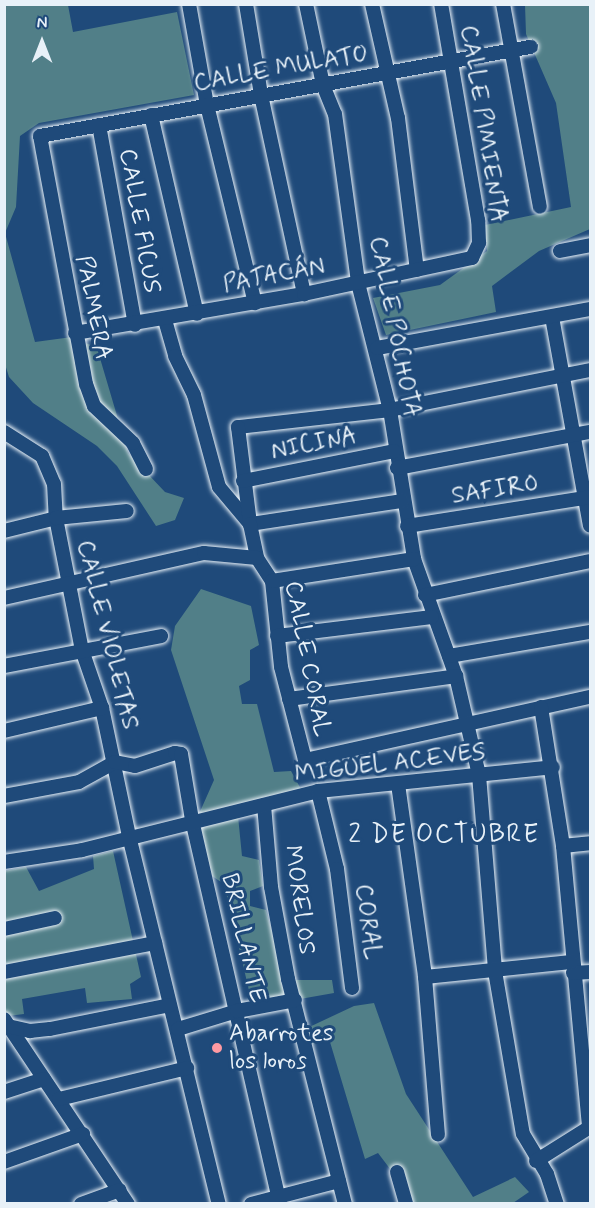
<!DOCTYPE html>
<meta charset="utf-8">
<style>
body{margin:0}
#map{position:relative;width:595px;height:1208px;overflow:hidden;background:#1f4a7a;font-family:Mynerve,sans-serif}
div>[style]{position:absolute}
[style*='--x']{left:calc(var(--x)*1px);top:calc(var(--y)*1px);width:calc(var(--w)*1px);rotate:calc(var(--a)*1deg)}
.green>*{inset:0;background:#517f88}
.roads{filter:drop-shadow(0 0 2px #e8f1f8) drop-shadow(0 0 2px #e8f1f8)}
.street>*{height:14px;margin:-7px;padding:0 7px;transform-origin:7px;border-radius:7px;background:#1f4a7a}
.dots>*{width:16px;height:16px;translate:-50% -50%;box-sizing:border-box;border:3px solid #1f4a7a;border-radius:50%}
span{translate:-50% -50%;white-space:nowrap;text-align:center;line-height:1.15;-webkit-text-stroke:6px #1f4a7a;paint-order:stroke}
.street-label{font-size:24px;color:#e8f1f8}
.poi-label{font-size:24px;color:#e8f1f8}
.left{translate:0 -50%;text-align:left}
.neighbourhood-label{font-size:26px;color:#e8f1f8;letter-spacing:1.5px}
.frame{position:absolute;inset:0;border:6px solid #e8f1f8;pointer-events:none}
.north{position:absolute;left:12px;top:12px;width:60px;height:60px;-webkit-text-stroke:4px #1f4a7a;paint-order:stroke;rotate:0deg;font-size:16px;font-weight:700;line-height:24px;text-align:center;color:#e8f1f8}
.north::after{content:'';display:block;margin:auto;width:21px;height:27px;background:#e8f1f8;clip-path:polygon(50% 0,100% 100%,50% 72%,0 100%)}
</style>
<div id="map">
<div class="green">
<div style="clip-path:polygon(4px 5px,68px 5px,73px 32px,177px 12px,194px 95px,39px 123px,20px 136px,16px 207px,5px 233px,35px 342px,72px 337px,97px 348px,128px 453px,165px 492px,184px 498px,175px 520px,156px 526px,117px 466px,97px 446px,33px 403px,9px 377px,4px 361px)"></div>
<div style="clip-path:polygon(525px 5px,590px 5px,590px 229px,539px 251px,492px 286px,496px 312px,386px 335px,373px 298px,440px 285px,487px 251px,485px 225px,571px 207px,556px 103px,526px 34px)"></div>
<div style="clip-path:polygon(201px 589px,251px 606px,259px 645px,250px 650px,250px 680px,239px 686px,242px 704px,257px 704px,274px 772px,291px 771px,302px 791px,237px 806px,242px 856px,259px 860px,263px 886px,250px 891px,250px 906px,266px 910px,285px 980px,332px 980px,334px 993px,300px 999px,251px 999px,224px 884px,212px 876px,195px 823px,214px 780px,171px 650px,175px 626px)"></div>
<div style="clip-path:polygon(113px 851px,141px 977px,130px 984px,132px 999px,87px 1003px,85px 988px,22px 999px,24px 1014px,8px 1016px,4px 1010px,4px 871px,26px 867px,39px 891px,94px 869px,93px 856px)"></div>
<div style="clip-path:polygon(374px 1003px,406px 1094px,473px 1197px,515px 1177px,529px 1192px,513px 1203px,411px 1203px,406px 1190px,378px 1153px,365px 1159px,330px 1042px,307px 1044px,305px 1029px,354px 1006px)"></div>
</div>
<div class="roads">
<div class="street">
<div style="--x:189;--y:4;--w:103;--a:79.9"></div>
<div style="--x:207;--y:105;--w:204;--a:76.4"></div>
<div style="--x:246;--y:4;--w:92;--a:80.6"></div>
<div style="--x:261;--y:95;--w:204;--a:77.8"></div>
<div style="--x:306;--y:4;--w:83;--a:78.1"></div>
<div style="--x:323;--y:85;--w:31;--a:68"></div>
<div style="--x:335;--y:114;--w:171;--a:82.2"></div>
<div style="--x:358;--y:283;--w:131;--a:75.9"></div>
<div style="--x:390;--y:410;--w:151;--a:80.8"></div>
<div style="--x:414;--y:559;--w:124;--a:70.3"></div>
<div style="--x:456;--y:676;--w:102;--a:76.9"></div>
<div style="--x:479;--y:775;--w:197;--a:85.3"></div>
<div style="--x:495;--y:971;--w:165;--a:80.3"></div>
<div style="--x:523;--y:1134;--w:47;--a:59"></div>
<div style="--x:547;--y:1174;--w:32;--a:72"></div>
<div style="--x:372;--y:4;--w:117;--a:77.2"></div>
<div style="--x:398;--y:118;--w:153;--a:82.9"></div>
<div style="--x:503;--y:4;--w:206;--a:79.7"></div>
<div style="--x:151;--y:115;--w:204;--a:77"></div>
<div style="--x:99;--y:125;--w:203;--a:79.8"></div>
<div style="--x:560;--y:251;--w:31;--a:-11"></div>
<div style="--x:552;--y:317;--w:212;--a:79.7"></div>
<div style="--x:165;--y:320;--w:37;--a:74"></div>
<div style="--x:175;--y:356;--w:43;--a:64"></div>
<div style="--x:194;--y:395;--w:95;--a:74.8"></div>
<div style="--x:219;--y:487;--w:48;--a:50"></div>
<div style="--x:250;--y:524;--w:154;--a:-8.6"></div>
<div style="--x:75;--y:333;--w:232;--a:-9.7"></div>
<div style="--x:304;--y:294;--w:172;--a:-12.1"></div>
<div style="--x:472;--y:258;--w:17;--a:-65"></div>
<div style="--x:479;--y:243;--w:23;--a:-92"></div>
<div style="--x:478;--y:220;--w:219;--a:-99.7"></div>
<div style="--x:377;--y:348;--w:217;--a:-10.4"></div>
<div style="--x:590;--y:370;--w:204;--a:168.7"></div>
<div style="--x:390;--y:410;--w:153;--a:173.6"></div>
<div style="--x:238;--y:427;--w:98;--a:82.9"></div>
<div style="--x:250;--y:524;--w:35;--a:78"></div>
<div style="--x:257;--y:558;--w:27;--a:57"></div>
<div style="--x:272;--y:581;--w:86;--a:84"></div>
<div style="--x:281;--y:667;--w:96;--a:75.5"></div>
<div style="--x:305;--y:760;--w:292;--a:-12.5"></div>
<div style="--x:4;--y:432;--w:45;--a:32.3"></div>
<div style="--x:42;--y:456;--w:30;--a:67"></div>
<div style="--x:54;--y:484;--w:34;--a:87"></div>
<div style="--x:56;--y:518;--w:135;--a:78.9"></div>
<div style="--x:82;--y:650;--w:61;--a:71"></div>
<div style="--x:102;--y:708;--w:131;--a:78.1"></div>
<div style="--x:129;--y:836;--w:379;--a:76.3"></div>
<div style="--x:397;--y:468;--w:196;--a:-10.6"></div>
<div style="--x:146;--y:469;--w:29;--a:-117"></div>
<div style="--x:133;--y:443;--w:54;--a:-136.5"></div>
<div style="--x:94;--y:406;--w:23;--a:-110"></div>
<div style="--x:86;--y:384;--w:252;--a:-100.5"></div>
<div style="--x:40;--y:136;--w:499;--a:-10.3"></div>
<div style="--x:243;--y:481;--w:154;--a:-11.2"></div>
<div style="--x:407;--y:526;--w:185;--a:-9"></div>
<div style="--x:4;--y:531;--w:54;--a:-14"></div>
<div style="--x:56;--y:518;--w:71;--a:-5.6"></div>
<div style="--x:272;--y:581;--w:144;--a:-8.8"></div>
<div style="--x:425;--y:595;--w:168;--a:-11.6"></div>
<div style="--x:4;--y:598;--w:205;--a:-12.7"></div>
<div style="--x:204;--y:553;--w:53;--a:5.4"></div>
<div style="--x:277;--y:636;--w:156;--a:-7"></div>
<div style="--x:449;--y:656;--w:143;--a:-9.7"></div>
<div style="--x:4;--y:666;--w:160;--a:-10.8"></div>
<div style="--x:289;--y:699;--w:169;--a:-7.8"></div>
<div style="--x:541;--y:707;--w:141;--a:81"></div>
<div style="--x:563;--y:846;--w:283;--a:84.7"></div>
<div style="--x:4;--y:731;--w:101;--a:-13.2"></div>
<div style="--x:398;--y:784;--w:195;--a:82"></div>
<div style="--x:425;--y:977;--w:158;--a:85.3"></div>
<div style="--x:318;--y:791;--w:80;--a:76.3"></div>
<div style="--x:337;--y:869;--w:120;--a:82.8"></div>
<div style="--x:4;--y:796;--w:76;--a:-10.6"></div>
<div style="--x:79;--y:782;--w:41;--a:-29.1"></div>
<div style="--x:115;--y:762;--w:20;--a:11"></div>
<div style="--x:135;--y:766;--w:42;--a:-18"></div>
<div style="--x:175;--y:753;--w:6;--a:9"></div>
<div style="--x:181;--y:754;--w:67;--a:80.5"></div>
<div style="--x:192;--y:820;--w:394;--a:77.1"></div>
<div style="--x:264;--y:805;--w:82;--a:85.1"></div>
<div style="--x:271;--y:887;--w:94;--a:79.5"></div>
<div style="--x:288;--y:979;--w:232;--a:75.8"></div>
<div style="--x:563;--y:846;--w:27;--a:-6"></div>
<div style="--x:4;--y:862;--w:79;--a:-8.7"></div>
<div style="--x:82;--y:850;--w:243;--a:-14"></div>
<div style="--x:318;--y:791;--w:236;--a:-5.8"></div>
<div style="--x:4;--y:929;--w:52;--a:-12.2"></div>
<div style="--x:4;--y:972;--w:154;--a:-10.9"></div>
<div style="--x:573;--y:973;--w:17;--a:-3"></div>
<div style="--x:425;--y:977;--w:147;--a:-5.9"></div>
<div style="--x:4;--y:1019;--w:223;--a:56.2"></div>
<div style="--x:8;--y:1026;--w:23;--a:13"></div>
<div style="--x:30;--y:1031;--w:20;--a:-6"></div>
<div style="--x:50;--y:1029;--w:122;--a:-11.3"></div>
<div style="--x:178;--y:1029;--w:62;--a:-17"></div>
<div style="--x:237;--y:1011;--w:59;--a:-10.7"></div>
<div style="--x:4;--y:1092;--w:42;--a:-18"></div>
<div style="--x:59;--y:1099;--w:132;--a:-13.6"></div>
<div style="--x:536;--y:1161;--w:64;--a:-32.2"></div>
<div style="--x:4;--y:1162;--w:84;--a:-19.5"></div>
<div style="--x:397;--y:1172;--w:33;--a:74"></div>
<div style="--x:81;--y:1204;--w:41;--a:-19.7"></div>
<div style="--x:251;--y:1204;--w:91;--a:-14.6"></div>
</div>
</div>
<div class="dots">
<div style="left:217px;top:1048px;background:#ff9aa2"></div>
</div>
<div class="street-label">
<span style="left:281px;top:69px;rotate:-10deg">CALLE MULATO</span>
<span style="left:483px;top:124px;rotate:81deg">CALLE PIMIENTA</span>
<span style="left:139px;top:221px;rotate:80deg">CALLE FICUS</span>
<span style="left:274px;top:276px;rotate:-11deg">PATACÁN</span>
<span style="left:93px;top:308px;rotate:79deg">PALMERA</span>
<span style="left:394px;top:327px;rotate:79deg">CALLE POCHOTA</span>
<span style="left:314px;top:444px;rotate:-11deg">NICINA</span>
<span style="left:495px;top:490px;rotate:-9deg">SAFIRO</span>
<span style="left:107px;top:635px;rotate:76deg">CALLE VIOLETAS</span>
<span style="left:307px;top:659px;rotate:79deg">CALLE CORAL</span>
<span style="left:390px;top:764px;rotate:-7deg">MIGUEL ACEVES</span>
<span style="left:299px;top:900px;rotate:82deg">MORELOS</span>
<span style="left:367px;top:922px;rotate:83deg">CORAL</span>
<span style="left:243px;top:938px;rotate:77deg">BRILLANTE</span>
</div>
<div class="poi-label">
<span class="left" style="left:229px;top:1048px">Abarrotes<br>los loros</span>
</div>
<div class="neighbourhood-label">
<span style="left:444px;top:836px">2 DE OCTUBRE</span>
</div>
<div class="frame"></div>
<div class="north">N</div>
</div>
